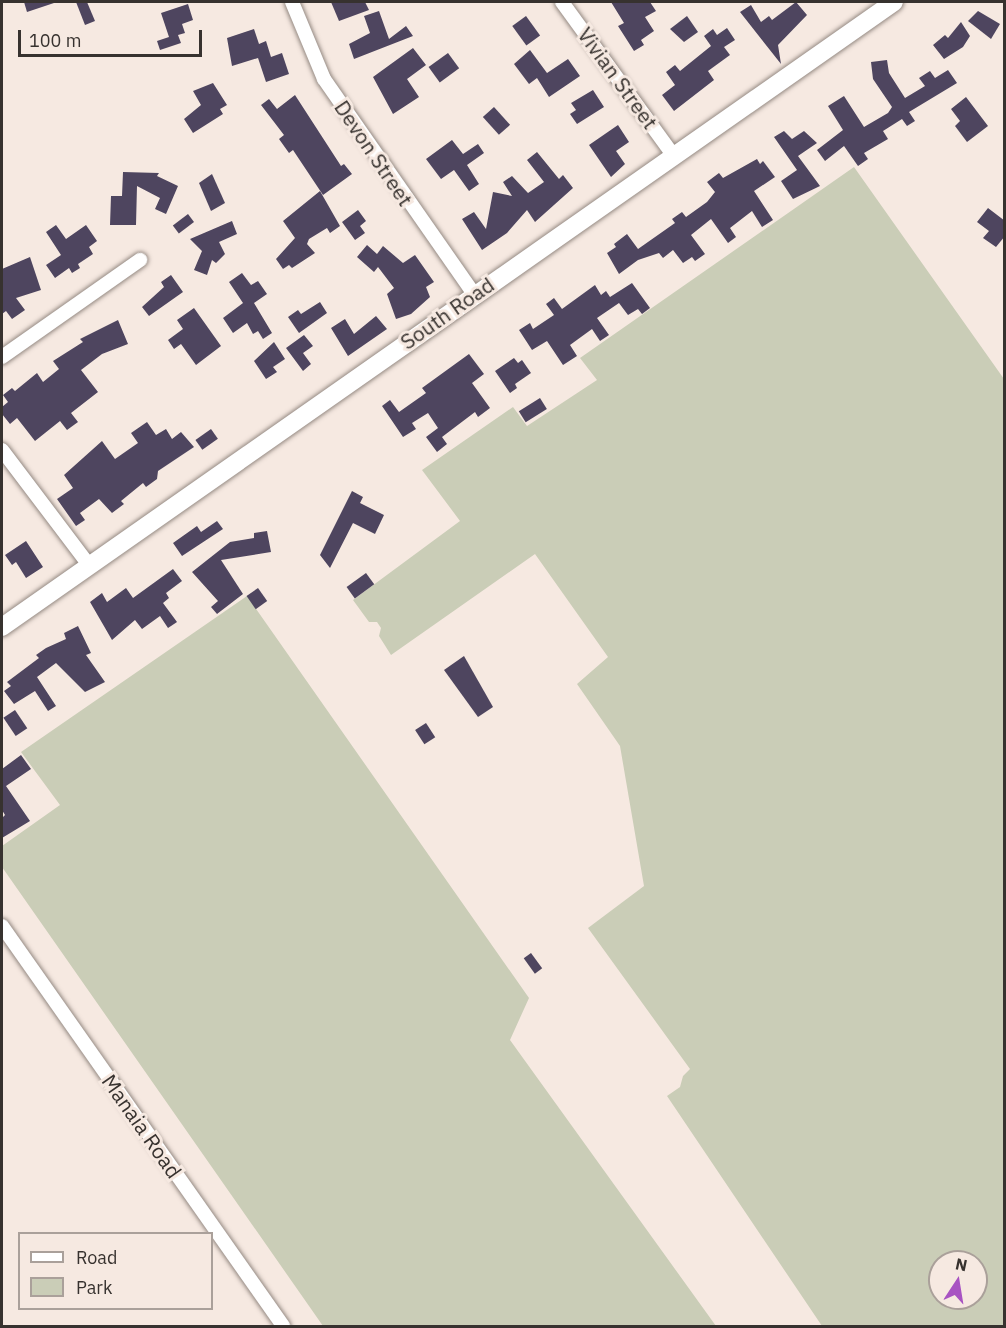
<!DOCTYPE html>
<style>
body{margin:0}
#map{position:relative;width:1006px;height:1328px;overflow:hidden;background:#f6e9e1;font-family:"IBM Plex Sans",sans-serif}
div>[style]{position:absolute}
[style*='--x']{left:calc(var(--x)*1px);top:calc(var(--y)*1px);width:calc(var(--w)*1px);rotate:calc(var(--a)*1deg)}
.green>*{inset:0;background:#cacdb7}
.building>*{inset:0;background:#4e455f;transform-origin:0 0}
.roads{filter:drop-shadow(0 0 2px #958a83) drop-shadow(0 0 2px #958a83)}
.minor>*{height:14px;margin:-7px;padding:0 7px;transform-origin:7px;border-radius:7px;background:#fff}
.tertiary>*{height:18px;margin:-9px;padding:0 9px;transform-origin:9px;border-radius:9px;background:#fff}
span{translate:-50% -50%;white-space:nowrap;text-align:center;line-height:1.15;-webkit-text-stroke:6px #f6e9e1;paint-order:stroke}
.street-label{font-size:21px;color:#37322f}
.frame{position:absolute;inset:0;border:3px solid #37322f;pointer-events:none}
.legend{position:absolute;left:18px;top:1232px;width:195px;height:78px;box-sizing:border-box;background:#f6e9e1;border:2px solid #aaa09a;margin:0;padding:8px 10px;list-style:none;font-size:18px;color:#37322f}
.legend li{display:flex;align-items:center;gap:12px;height:30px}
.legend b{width:30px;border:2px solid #aaa09a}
.north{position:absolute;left:928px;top:1250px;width:60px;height:60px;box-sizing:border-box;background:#f6e9e1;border:2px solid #aaa09a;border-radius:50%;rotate:12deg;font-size:16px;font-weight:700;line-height:24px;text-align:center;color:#37322f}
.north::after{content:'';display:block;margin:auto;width:21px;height:27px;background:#a853c2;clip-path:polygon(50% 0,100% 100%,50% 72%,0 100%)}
.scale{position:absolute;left:18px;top:30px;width:184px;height:27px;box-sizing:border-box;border:3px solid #37322f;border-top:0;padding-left:8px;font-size:18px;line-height:21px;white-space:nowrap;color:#37322f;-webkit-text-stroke:4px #f6e9e1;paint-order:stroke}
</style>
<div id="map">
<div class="green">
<div style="clip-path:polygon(evenodd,854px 167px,1004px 379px,1004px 1326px,822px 1326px,667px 1096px,680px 1087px,683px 1076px,690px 1069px,588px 928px,644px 886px,620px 746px,577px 684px,608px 657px,535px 554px,391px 655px,379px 636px,381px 628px,377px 622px,369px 622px,353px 600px,460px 521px,422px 470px,513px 407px,527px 426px,597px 380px,580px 358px,854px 167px,940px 1262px,976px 1262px,976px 1298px,940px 1298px,940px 1262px)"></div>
<div style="clip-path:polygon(247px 596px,529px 998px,510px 1040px,716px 1326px,323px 1326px,2px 867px,2px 846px,60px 805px,21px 752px)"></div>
</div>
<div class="building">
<div style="clip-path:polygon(24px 2px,54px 2px,54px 3px,27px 12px)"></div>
<div style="clip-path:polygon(76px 2px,87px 2px,95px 21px,85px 25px)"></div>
<div style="clip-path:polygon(331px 2px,365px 2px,369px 10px,339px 21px)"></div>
<div style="clip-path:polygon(611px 2px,650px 2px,656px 11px,645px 17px,654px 31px,641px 40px,644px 45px,634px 51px,618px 26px,624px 23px)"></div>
<div style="clip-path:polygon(796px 2px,807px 15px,778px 45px,781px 64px,740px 12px,751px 5px,761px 22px,769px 16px,772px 20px)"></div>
<div style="clip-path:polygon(188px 4px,193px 20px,182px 24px,185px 33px,178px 35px,181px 43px,160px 50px,157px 41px,169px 37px,161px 13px)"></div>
<div style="clip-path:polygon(379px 11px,389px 39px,406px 26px,413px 36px,354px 59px,349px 44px,370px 33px,364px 16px)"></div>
<div style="clip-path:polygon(978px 11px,1000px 24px,991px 39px,968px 21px)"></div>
<div style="left:526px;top:16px;width:24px;height:17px;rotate:54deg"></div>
<div style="clip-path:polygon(687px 16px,698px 32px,684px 42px,670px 29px)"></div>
<div style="clip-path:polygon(961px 22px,970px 36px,963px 47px,944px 59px,933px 45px,945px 35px,948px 38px)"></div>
<div style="clip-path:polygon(727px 28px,735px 40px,724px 47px,730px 55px,708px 71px,714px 80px,674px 111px,662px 95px,675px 85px,666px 72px,675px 65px,680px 71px,711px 46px,704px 36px,713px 29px,717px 35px)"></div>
<div style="clip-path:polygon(254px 29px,259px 44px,266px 41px,271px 57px,282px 53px,289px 74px,266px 82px,258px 58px,232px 66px,227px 38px)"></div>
<div style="clip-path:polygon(413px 48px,426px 65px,407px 79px,419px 97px,393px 114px,373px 77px)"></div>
<div style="clip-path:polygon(530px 50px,547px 73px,568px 59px,580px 76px,549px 97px,537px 78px,529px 84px,514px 64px)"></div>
<div style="left:448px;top:53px;width:19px;height:24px;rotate:54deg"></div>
<div style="clip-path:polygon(887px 60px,889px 73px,905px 98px,925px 86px,919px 78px,930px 71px,935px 78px,948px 70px,957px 83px,909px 112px,915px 121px,907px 126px,902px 119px,883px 131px,888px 139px,864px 153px,868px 159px,858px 166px,844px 146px,825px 161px,817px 150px,843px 130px,828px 106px,844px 96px,864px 127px,888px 113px,892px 107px,873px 79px,871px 62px)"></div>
<div style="clip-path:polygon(213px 83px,227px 105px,220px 109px,223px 114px,193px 133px,184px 119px,201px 105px,193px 91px)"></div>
<div style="clip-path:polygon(593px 90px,604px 107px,577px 124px,570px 114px,576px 110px,571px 103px)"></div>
<div style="clip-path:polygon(295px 95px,341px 166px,344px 164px,352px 174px,323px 195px,293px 150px,289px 153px,279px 139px,284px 135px,261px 105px,269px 99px,277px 109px)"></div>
<div style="clip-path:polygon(966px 97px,988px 126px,967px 142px,955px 126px,960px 121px,951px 109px)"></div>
<div style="left:494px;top:107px;width:24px;height:15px;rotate:48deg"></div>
<div style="clip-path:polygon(618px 125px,629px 142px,616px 151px,625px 164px,611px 177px,589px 145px)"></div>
<div style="clip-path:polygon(784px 131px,792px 139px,804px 131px,817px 143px,798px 156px,820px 186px,793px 199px,781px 181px,797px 170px,774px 137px)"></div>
<div style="clip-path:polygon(452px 140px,463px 154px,478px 144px,484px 153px,467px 165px,479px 184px,469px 191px,454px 170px,441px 179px,426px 159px)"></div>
<div style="clip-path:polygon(537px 152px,559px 179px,563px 175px,573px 188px,535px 222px,527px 210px,507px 233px,482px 250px,462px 219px,474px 212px,486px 229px,493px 192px,512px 196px,503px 182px,512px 176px,528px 193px,544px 182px,527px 160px)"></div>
<div style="clip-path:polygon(757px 159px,760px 164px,763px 161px,775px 177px,754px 191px,773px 220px,762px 227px,752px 211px,730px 228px,736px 237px,728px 243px,711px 219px,691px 235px,705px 254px,695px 261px,692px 257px,683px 263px,673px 250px,663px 258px,659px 253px,638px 260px,619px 274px,607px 253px,616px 247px,614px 244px,627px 234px,638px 249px,675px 223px,672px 219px,682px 212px,686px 217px,707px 202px,715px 192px,707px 182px,719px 173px,723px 178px)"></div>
<div style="clip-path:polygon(123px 172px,159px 173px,157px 176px,178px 186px,166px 214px,155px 209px,160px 198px,137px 186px,136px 225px,110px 225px,111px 196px,122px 196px)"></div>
<div style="clip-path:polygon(212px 174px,225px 203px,211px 211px,199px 183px)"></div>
<div style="clip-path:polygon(320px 191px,340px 226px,330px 233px,327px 228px,309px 239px,307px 244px,315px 253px,292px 268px,289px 265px,283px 269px,276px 259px,295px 238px,283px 221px)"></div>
<div style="clip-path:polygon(988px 208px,1005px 221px,1005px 236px,996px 247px,983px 238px,989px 231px,977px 222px)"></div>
<div style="clip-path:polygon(358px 210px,366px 221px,360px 226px,365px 233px,355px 240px,342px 222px)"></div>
<div style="left:188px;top:214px;width:10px;height:19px;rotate:53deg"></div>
<div style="clip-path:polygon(232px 221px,237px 234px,219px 242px,225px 254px,216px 263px,212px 260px,207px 275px,194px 270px,202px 251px,190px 239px)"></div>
<div style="clip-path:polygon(56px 225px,66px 239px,86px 225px,97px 241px,89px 247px,93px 254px,78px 264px,80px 268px,72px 273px,69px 268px,55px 278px,46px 265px,61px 255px,46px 232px)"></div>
<div style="clip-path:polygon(367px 245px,377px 254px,383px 246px,403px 263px,415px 255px,434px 282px,426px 287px,430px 297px,411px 314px,396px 319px,387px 294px,394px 288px,378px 267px,374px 272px,357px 257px)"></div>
<div style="clip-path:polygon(30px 257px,41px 290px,16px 298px,25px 310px,12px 319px,6px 311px,2px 314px,2px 269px)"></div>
<div style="clip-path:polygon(242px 273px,251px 285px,258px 281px,267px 294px,254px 303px,272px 333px,263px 339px,258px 331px,253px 334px,247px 323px,233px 333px,223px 318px,243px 303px,229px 282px)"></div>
<div style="clip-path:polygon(171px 275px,183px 292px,149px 316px,142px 307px,164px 287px,161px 282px)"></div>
<div style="clip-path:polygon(632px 283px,650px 308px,642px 314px,638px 309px,628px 315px,619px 303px,597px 318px,609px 335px,600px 341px,592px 329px,570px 345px,577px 356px,563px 365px,547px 341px,532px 350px,519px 330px,530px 323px,533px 329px,554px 315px,546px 304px,554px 298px,562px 309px,595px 285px,601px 295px,606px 291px,610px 297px)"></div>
<div style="clip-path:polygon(320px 302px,327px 313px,299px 333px,288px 317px,298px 310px,301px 314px)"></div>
<div style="clip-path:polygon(194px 308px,221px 346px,196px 365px,181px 344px,174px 349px,168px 340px,183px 329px,177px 320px)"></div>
<div style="clip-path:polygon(376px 316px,387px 329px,348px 356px,331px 328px,345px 319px,354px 334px)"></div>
<div style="clip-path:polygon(118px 320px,128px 344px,102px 354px,81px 370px,98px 392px,71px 413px,78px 422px,67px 430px,60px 421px,35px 441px,17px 418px,10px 424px,2px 414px,2px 407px,8px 402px,3px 395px,12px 388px,15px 391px,37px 373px,43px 382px,59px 369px,53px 361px,83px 342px,80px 339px)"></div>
<div style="clip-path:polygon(304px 335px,313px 346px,303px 353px,311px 364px,303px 371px,286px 348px)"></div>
<div style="clip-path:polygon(274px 342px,285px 359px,273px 367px,277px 372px,266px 379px,254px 361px)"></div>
<div style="clip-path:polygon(469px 354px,484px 374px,472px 383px,490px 408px,478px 417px,475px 412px,442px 437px,447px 444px,437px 452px,426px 437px,438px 428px,428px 413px,412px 423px,416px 429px,403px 437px,382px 406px,390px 400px,399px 412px,426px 393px,422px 388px)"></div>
<div style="clip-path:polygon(514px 358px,518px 363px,522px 360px,531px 373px,515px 384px,517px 388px,510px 393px,495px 371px)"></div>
<div style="left:540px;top:398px;width:13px;height:25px;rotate:58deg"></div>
<div style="clip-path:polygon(147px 422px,156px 435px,166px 429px,172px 439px,181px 432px,194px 447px,158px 471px,157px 479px,146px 487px,143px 483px,121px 501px,124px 504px,112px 513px,99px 499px,80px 513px,85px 520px,76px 526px,57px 499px,73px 488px,64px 475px,102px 441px,115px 459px,138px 443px,131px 433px)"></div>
<div style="left:211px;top:429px;width:12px;height:19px;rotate:55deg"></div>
<div style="clip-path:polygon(352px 491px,363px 497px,360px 503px,384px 515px,375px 534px,353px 523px,330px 568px,320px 555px)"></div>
<div style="clip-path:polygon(217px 521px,223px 529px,182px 556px,173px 543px,197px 526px,201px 532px)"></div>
<div style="clip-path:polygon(267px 531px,271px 552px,221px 560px,243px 594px,217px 614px,211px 607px,218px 601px,192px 572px,230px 542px,254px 538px,254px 533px)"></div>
<div style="clip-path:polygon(26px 541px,43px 567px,26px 578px,16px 562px,12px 565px,5px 555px)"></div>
<div style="clip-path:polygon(173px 569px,182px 581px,166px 593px,169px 598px,163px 603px,177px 622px,168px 628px,160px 616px,142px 629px,135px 620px,112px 640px,90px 602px,102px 593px,107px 602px,126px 588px,133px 598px)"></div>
<div style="left:366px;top:573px;width:14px;height:24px;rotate:54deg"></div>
<div style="left:258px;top:588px;width:16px;height:14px;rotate:55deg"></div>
<div style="clip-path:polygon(78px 626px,91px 653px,86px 655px,105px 682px,85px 692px,56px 663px,37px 677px,56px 706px,48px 711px,35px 691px,14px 704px,4px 691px,11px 686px,7px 682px,39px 658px,36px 655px,46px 648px,66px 639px,64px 633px)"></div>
<div style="clip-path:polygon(464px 656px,493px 707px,478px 717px,444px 670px)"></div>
<div style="left:15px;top:710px;width:22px;height:14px;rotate:56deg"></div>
<div style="left:426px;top:723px;width:17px;height:13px;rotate:57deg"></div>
<div style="clip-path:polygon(21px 755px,31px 769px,6px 786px,30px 821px,2px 838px,2px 818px,5px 815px,2px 810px,2px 769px)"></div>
<div style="left:531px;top:953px;width:19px;height:9px;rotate:54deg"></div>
</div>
<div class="roads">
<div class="minor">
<div style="--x:292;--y:2;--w:83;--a:67.4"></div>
<div style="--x:324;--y:79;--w:262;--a:55.1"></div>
<div style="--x:562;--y:2;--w:189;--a:54"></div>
<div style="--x:2;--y:357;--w:169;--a:-35.1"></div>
<div style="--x:2;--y:450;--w:144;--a:52.9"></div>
<div style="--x:2;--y:926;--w:489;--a:54.9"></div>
</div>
<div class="tertiary">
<div style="--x:2;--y:627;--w:1089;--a:-35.02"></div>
</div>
</div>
<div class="street-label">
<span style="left:618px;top:78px;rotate:54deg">Vivian Street</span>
<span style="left:374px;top:153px;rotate:56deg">Devon Street</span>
<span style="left:447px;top:313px;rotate:-35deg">South Road</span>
<span style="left:142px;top:1126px;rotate:55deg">Manaia Road</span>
</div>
<div class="frame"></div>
<ul class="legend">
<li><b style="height:8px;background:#fff"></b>Road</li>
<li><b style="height:16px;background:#cacdb7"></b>Park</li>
</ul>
<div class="north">N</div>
<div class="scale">100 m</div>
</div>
